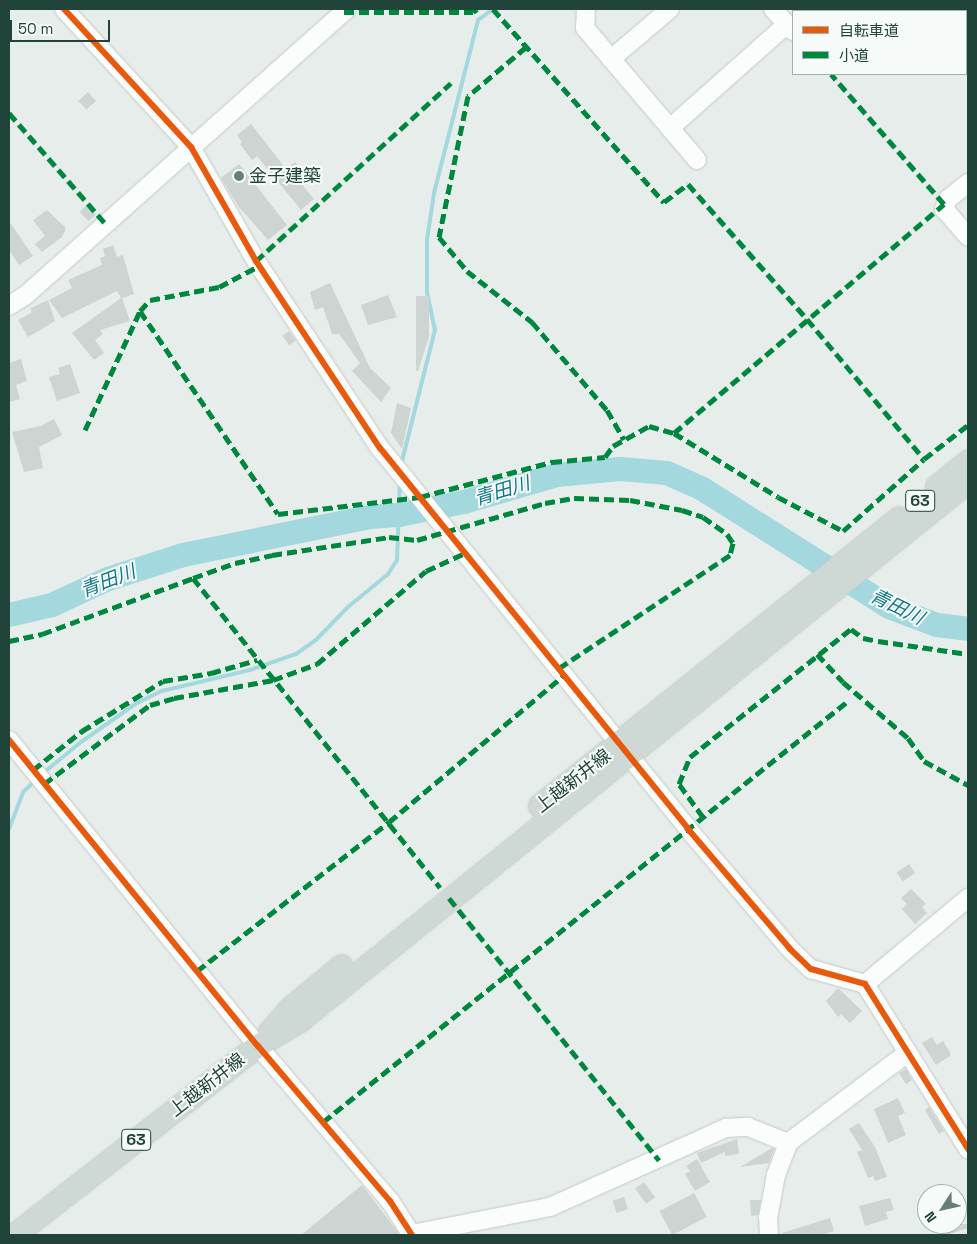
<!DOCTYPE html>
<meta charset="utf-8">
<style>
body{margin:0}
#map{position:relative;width:977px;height:1244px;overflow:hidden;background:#e7edea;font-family:"Space Grotesk","Noto Sans JP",sans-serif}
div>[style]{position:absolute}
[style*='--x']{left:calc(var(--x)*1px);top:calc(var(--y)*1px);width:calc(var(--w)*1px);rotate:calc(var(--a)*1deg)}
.stream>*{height:4px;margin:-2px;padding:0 2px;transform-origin:2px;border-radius:2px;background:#a4d8df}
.river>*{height:24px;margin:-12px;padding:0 12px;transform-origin:12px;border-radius:12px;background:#a4d8df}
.building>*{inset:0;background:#ced4d2;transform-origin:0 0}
.roads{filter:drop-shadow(0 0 1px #c4cac7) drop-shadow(0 0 1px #c4cac7)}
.minor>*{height:18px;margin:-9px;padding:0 9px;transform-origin:9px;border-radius:9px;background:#fbfcfc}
.major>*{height:22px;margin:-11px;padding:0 11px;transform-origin:11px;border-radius:11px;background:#ced8d5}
.quiet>*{height:5px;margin-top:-2.5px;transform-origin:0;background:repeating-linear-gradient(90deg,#00873e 0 10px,transparent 0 15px)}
.cycleway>*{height:6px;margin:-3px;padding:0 3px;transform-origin:3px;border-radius:3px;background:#e8590c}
.dots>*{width:14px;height:14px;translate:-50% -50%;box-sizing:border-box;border:2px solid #f6fbf9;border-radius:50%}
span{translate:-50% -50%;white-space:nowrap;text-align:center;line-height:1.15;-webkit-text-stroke:4px #f6fbf9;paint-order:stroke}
.shield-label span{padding:1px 4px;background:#f6fbf9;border:1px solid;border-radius:4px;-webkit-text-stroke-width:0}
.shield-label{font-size:16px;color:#21443a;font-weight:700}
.poi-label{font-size:18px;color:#21443a}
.left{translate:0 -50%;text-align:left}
.street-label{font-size:18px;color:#21443a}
.water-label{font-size:19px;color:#147788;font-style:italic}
.frame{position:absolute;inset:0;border:10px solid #21443a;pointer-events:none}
.legend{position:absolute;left:792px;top:10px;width:175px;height:65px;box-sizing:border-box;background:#f6fbf9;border:1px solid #a1b2ad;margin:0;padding:6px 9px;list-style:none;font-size:15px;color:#21443a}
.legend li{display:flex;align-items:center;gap:10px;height:25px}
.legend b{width:25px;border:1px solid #a1b2ad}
.north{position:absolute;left:917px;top:1184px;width:50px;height:50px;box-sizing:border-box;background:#f6fbf9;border:1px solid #a1b2ad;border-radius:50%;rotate:235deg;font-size:14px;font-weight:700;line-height:20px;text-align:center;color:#21443a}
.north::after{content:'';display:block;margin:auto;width:18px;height:22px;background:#667f78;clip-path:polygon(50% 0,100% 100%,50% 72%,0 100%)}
.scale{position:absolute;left:10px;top:20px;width:100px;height:22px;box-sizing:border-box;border:2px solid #21443a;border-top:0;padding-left:6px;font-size:15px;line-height:18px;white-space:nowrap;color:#21443a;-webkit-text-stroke:4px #f6fbf9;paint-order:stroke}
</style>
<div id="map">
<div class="stream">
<div style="--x:401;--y:465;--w:139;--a:-75.9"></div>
<div style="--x:435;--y:330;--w:39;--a:-102"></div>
<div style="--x:427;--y:292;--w:52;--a:-90"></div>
<div style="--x:427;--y:240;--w:48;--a:-81.5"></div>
<div style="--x:434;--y:193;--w:179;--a:-75.7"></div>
<div style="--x:478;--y:20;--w:19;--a:-36"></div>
<div style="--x:42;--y:774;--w:50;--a:-39.4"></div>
<div style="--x:81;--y:742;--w:68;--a:-34.9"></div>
<div style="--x:137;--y:703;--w:28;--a:-26"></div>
<div style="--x:162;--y:691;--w:90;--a:-13.4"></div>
<div style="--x:250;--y:670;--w:49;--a:-19.2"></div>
<div style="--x:296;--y:654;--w:24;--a:-35"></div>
<div style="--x:316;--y:640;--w:46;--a:-45.9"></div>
<div style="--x:348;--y:607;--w:52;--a:-39.5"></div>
<div style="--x:388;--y:574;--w:17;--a:-57"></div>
<div style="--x:397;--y:560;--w:78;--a:-87.8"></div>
<div style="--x:9;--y:829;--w:40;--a:-69"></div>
<div style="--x:23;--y:792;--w:16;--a:-43"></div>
</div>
<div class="river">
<div style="--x:9;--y:615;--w:44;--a:-13.1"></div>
<div style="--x:52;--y:605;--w:62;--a:-24.9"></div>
<div style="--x:108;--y:579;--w:79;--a:-17.7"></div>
<div style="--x:183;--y:555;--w:190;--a:-11.5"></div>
<div style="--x:369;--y:517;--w:30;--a:-4"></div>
<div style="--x:399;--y:515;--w:66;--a:-11.3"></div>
<div style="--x:464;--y:502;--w:97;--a:-16.2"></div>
<div style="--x:557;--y:475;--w:63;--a:-5.4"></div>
<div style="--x:620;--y:469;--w:47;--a:4.9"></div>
<div style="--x:667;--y:473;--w:37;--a:24"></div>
<div style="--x:701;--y:488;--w:222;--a:32.3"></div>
<div style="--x:889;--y:607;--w:51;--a:20.6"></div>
<div style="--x:937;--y:625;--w:31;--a:7"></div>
</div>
<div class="building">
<div style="left:88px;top:92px;width:12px;height:13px;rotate:48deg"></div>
<div style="clip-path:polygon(251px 124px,286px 169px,295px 162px,301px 170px,295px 176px,314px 199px,301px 210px,257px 156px,252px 160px,240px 144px,242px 142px,237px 135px)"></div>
<div style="clip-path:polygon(239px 164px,287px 225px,268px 240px,239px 207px,221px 178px)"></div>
<div style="left:87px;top:205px;width:13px;height:10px;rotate:48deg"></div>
<div style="clip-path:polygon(47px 210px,66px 228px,62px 237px,42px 252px,35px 244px,45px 236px,33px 220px)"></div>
<div style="clip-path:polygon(9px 221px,33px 256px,19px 265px,9px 250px)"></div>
<div style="clip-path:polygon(113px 245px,117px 257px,123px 255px,134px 294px,122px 298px,130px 321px,100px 330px,103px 334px,95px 340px,104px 353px,94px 360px,72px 333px,121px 298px,117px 291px,62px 318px,49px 300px,72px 288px,68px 280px,102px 265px,100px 258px,105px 256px,103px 249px)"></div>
<div style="clip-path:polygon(330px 283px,370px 368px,391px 388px,381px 402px,352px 371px,360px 363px,339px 334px,332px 334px,323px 307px,315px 310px,310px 292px)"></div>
<div style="clip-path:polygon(388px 295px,397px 317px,368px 325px,361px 305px)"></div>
<div style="clip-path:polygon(416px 296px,429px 296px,429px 337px,418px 371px,416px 371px)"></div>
<div style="clip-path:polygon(48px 300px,55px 321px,28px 337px,18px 320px,31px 313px,31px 308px)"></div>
<div style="left:289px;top:331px;width:12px;height:8px;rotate:55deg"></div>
<div style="clip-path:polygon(21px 359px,27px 381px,16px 385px,20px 399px,9px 402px,9px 363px)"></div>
<div style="clip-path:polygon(70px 364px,80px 393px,57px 401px,49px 377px,60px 374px,58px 368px)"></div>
<div style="clip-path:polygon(397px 403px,411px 408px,402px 449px,391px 433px)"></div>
<div style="clip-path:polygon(54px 419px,62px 435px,39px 447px,43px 468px,24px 472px,12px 432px,41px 426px)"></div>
<div style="left:909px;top:864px;width:11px;height:15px;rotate:56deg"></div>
<div style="clip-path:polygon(911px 889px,926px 904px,922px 907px,927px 913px,915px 924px,902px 909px,907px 904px,901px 898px)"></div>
<div style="clip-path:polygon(838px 988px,862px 1011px,850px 1023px,841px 1014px,838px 1017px,826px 1001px)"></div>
<div style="clip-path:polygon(932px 1037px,937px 1045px,943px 1041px,950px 1052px,950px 1056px,936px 1065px,922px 1043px)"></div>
<div style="clip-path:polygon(906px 1069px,912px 1080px,906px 1084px,899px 1073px)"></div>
<div style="clip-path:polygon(898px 1098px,905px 1113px,898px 1116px,906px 1135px,888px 1143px,874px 1109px)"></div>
<div style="clip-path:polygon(929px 1107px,944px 1131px,939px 1134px,925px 1110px)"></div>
<div style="clip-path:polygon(859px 1123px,875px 1147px,887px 1177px,875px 1181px,873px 1176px,868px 1178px,857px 1152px,862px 1150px,849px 1129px)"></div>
<div style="clip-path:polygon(737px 1139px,739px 1154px,725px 1156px,725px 1152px,701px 1163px,697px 1153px)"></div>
<div style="clip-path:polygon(772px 1148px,774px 1149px,769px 1163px,740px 1167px)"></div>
<div style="clip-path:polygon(697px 1159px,710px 1182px,695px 1191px,685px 1174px,690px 1171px,686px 1166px)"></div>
<div style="left:644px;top:1182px;width:19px;height:11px;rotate:54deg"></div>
<div style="clip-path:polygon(362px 1185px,400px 1235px,301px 1235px)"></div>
<div style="left:694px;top:1193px;width:27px;height:39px;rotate:62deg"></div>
<div style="left:624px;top:1197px;width:13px;height:12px;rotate:72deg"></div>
<div style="clip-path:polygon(890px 1198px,894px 1210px,886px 1212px,888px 1219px,865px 1226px,859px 1206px)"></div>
<div style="clip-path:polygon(750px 1200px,761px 1200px,758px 1215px,751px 1216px)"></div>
<div style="clip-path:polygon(830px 1218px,834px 1231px,822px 1235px,783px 1235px,782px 1233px)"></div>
<div style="clip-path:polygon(942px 1224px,968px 1224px,968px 1228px,947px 1235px)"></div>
</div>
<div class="roads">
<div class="minor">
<div style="--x:64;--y:9;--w:188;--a:47.4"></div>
<div style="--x:191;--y:147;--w:131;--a:60.3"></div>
<div style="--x:256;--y:261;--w:224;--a:56.5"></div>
<div style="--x:380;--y:448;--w:490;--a:51"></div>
<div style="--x:688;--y:829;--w:157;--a:49.6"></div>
<div style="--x:790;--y:949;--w:29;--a:44"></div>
<div style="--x:811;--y:969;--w:56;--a:15.5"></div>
<div style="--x:865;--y:984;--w:195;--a:58"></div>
<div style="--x:586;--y:9;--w:19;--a:93"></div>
<div style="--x:585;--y:28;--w:173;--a:49.7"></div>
<div style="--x:773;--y:9;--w:30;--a:48"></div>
<div style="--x:611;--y:59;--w:77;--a:-40.3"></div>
<div style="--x:670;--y:128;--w:157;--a:-41.6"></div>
<div style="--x:968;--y:183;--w:26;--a:141"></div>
<div style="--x:948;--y:199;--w:11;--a:112"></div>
<div style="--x:944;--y:209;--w:37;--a:49"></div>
<div style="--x:9;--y:306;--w:20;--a:-33"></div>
<div style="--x:26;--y:295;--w:430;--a:-41.7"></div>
<div style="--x:9;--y:740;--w:395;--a:50.9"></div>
<div style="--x:258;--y:1046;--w:204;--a:49.6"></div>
<div style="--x:390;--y:1201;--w:40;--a:57.1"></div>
<div style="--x:865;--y:984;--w:134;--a:-39.9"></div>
<div style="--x:412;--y:1234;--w:141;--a:-11.1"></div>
<div style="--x:550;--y:1207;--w:193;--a:-24.2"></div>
<div style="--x:726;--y:1128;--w:22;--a:-3"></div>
<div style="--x:748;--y:1127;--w:43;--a:21.8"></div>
<div style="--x:769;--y:1235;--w:17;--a:-93"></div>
<div style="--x:768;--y:1218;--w:44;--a:-79.5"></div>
<div style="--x:776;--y:1175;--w:34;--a:-69"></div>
<div style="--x:788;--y:1143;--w:148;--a:-37"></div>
</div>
<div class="major">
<div style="--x:937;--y:487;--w:40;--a:-39"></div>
<div style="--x:540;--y:806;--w:460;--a:-38.7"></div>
<div style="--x:270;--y:1032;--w:30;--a:-49"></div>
<div style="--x:290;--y:1009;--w:67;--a:-39.6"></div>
<div style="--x:15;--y:1235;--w:308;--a:-37.9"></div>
<div style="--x:258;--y:1046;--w:49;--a:-30.8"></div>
<div style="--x:300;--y:1021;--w:858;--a:-38.9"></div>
</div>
</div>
<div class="quiet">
<div style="--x:493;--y:9;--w:258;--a:48.5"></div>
<div style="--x:664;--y:202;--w:30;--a:-37"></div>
<div style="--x:688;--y:184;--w:180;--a:48.6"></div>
<div style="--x:807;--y:319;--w:182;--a:50.1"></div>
<div style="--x:344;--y:12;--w:129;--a:0"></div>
<div style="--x:473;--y:12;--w:5;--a:-37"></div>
<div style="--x:526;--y:47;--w:76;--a:139.8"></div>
<div style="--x:468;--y:96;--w:144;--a:101.6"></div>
<div style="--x:439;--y:237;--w:44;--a:50.5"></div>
<div style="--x:467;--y:271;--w:83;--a:38.1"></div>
<div style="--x:532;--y:322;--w:116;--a:49.6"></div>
<div style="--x:607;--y:410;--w:34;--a:60"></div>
<div style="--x:9;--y:113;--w:147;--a:48.9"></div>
<div style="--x:256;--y:261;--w:264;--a:-42.4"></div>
<div style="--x:140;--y:311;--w:245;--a:55.8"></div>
<div style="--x:278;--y:514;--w:143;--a:-6.8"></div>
<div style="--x:420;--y:497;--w:137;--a:-14.9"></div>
<div style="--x:552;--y:462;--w:53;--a:-5.4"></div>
<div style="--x:605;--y:457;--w:14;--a:-54"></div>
<div style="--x:613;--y:446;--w:41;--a:-29.1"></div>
<div style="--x:649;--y:426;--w:26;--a:16"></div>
<div style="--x:674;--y:433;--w:122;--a:31.6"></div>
<div style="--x:778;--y:497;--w:73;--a:27.6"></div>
<div style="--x:843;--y:531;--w:108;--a:-41.6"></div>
<div style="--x:924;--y:459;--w:56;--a:-37.7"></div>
<div style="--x:85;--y:430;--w:131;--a:-65.2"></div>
<div style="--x:140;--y:311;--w:15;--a:-48"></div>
<div style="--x:150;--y:300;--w:70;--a:-10.7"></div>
<div style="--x:219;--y:287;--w:45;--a:-27.7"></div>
<div style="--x:674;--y:433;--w:354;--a:-40.3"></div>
<div style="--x:944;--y:204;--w:172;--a:-131"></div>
<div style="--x:193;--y:578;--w:45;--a:-19.7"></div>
<div style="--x:235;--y:563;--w:38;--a:-12"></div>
<div style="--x:272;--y:555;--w:118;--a:-8.7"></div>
<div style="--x:389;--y:537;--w:28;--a:6"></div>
<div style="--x:417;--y:540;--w:133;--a:-16.1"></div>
<div style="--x:545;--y:503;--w:29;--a:-10"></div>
<div style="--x:574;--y:498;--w:56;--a:2"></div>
<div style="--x:630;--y:500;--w:53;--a:10.9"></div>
<div style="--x:682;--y:510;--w:22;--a:18"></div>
<div style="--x:703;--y:517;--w:29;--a:35"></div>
<div style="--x:727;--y:534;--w:11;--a:56"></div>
<div style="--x:733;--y:543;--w:12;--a:104"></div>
<div style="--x:730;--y:555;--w:206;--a:146.5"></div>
<div style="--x:9;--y:641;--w:34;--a:-12"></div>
<div style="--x:42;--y:634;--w:161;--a:-20.3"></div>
<div style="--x:193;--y:578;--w:396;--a:51.4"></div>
<div style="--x:817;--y:654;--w:38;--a:47"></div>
<div style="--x:843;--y:682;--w:86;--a:40.7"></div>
<div style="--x:908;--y:738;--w:28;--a:55"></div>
<div style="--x:924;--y:761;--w:50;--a:28.6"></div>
<div style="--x:33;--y:770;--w:63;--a:-38.5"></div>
<div style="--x:82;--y:731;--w:95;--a:-31.7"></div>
<div style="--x:163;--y:681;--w:49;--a:-9.5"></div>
<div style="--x:211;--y:673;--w:48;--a:-15.8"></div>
<div style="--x:44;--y:784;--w:132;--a:-36.7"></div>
<div style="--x:150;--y:705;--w:25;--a:-16"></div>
<div style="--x:174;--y:698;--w:101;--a:-10.3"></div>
<div style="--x:273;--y:680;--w:47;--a:-20"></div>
<div style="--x:317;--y:664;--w:143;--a:-40.5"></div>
<div style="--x:426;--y:571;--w:43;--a:-24.8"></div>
<div style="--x:703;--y:817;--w:41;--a:-126"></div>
<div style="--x:679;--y:784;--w:29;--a:-68"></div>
<div style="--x:690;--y:757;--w:206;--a:-38.5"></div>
<div style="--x:851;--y:629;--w:15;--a:37"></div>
<div style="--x:863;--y:638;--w:15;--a:11"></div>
<div style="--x:878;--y:641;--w:91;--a:8.2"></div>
<div style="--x:449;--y:898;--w:336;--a:51.3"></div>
<div style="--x:197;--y:971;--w:243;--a:-37.8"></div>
<div style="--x:389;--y:822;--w:227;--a:-40"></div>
<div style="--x:323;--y:1122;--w:673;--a:-38.73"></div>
</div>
<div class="cycleway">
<div style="--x:64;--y:9;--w:188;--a:47.4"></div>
<div style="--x:191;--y:147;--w:131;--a:60.3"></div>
<div style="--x:256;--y:261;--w:224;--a:56.5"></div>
<div style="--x:380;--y:448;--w:490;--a:51"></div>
<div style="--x:688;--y:829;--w:157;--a:49.6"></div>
<div style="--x:790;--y:949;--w:29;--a:44"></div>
<div style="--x:811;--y:969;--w:56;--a:15.5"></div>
<div style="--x:865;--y:984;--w:195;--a:58"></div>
<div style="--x:9;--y:740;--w:395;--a:50.9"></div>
<div style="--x:258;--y:1046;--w:204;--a:49.6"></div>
<div style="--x:390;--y:1201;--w:40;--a:57.1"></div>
</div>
<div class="dots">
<div style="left:239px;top:176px;background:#667f78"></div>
</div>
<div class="shield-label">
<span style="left:920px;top:501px">63</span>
<span style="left:136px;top:1140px">63</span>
</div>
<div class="poi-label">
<span class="left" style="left:249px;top:176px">金子建築</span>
</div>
<div class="street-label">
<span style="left:573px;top:781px;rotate:-38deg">上越新井線</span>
<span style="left:207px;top:1085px;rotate:-38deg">上越新井線</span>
</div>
<div class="water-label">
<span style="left:502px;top:491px;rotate:-17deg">青田川</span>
<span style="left:108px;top:581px;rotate:-21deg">青田川</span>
<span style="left:897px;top:607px;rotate:26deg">青田川</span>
</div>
<div class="frame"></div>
<ul class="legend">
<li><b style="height:6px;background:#e8590c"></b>自転車道</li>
<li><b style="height:6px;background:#00873e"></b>小道</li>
</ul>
<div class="north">N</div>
<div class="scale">50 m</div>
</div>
